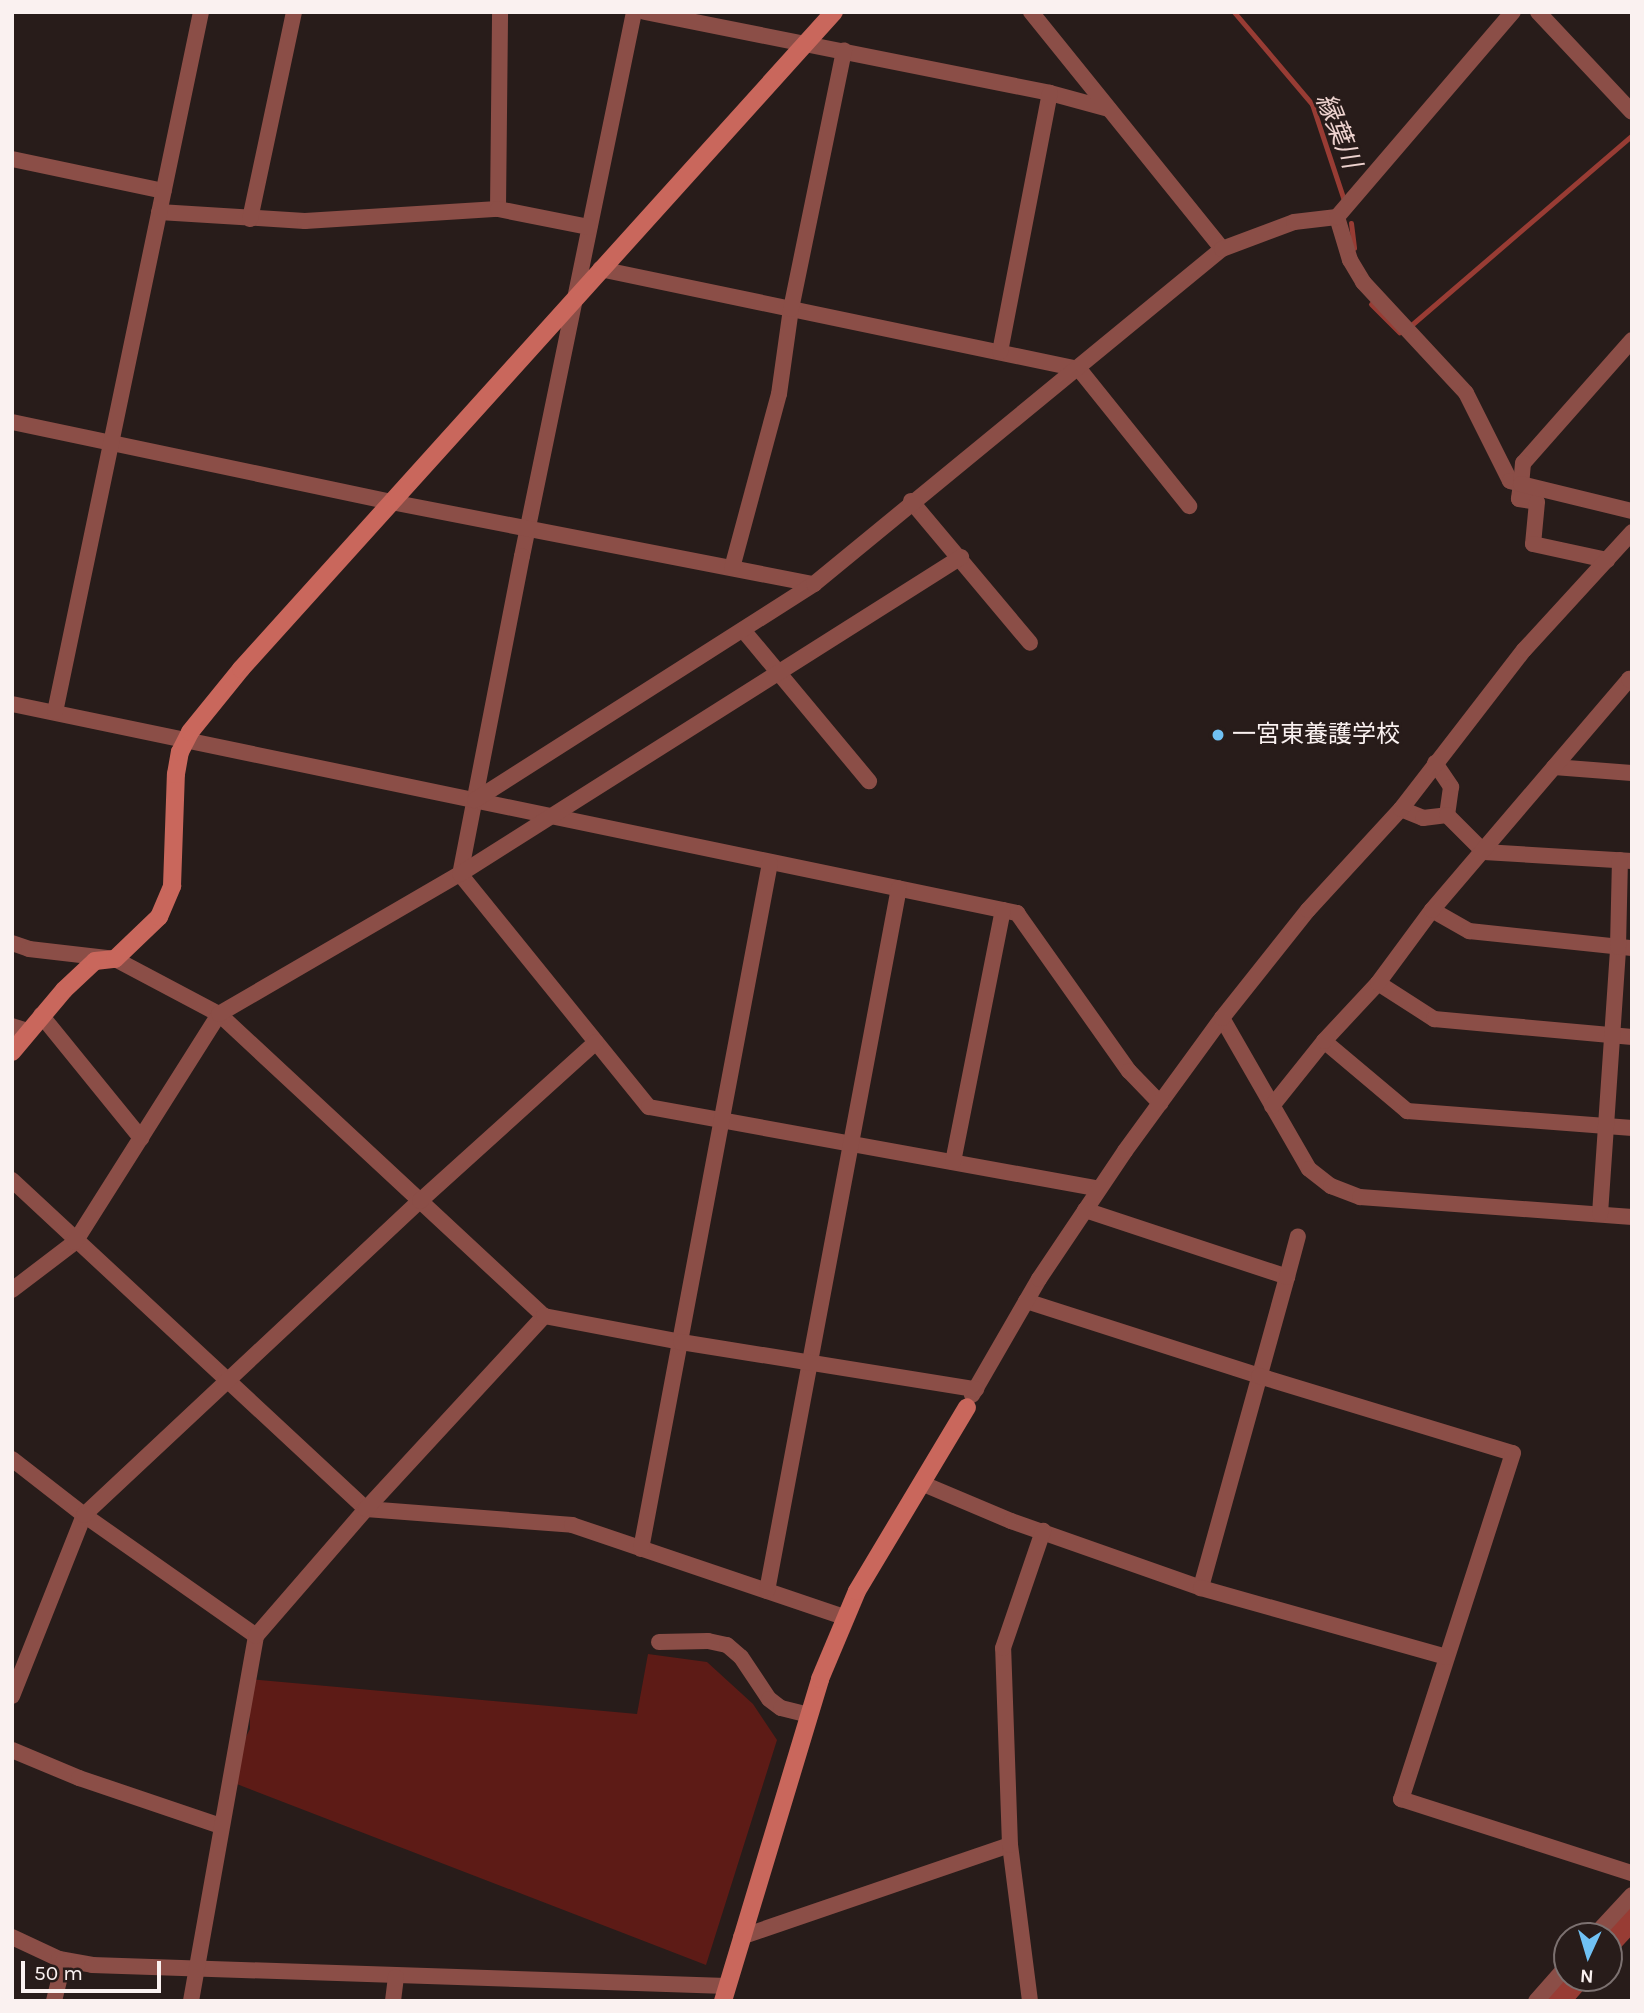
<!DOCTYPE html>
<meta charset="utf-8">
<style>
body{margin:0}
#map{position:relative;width:1644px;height:2013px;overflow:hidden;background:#281c1a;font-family:Karla,"Noto Sans JP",sans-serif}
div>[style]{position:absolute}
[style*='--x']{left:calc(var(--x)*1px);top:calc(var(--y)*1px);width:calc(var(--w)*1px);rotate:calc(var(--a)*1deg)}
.green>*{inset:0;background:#5d1b16}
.stream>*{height:5px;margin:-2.5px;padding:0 2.5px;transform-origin:2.5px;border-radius:2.5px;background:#983c34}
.river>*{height:33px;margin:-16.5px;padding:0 16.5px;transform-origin:16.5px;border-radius:16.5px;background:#983c34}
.street>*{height:16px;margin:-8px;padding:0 8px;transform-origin:8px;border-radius:8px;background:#8b4e47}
.secondary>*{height:18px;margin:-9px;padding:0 9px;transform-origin:9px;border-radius:9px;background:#c9675c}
.dots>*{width:19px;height:19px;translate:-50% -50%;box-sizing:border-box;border:4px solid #281c1a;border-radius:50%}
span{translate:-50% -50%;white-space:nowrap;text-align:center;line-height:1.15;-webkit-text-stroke:5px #281c1a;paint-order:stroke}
.poi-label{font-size:24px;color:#faf1f0}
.left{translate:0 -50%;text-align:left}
.water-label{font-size:26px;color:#eed3cf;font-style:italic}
.frame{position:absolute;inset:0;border:14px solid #faf1f0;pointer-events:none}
.north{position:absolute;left:1553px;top:1922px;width:70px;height:70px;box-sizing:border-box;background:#281c1a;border:2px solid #7c7170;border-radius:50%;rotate:184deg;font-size:19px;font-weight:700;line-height:28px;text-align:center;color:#faf1f0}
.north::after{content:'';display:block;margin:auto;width:24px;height:32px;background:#70c1f4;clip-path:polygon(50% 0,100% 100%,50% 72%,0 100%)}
.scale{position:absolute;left:21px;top:1961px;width:140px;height:32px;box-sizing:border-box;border:4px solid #faf1f0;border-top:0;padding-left:9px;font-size:21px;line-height:24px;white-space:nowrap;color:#faf1f0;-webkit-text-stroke:5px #281c1a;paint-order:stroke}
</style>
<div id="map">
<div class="green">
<div style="clip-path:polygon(648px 1654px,707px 1662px,753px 1704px,777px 1740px,706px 1965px,229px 1781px,227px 1772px,250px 1729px,249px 1679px,637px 1714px)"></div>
</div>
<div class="stream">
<div style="--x:1234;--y:12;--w:121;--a:49.7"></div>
<div style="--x:1312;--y:104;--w:104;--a:71.6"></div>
<div style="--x:1351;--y:223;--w:25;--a:83"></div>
<div style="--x:1371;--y:304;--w:40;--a:45"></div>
<div style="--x:1409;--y:327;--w:294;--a:-40.7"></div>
</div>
<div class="river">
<div style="--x:1608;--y:1936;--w:35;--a:-47"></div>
<div style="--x:1551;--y:2001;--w:30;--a:-49"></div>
</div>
<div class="street">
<div style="--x:634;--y:12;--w:555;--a:101.63"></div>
<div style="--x:522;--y:556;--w:324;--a:101"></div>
<div style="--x:460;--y:874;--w:300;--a:51"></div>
<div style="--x:649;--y:1107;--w:457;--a:10.3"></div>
<div style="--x:645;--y:12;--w:413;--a:11.3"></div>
<div style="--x:1050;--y:93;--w:61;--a:15.2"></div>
<div style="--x:1031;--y:12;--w:304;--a:51.1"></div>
<div style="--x:1538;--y:12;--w:137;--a:46.8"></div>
<div style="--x:12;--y:159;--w:155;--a:11.9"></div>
<div style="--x:498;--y:209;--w:197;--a:-89.4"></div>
<div style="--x:159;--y:212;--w:146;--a:3.5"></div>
<div style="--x:305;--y:221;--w:193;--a:-3.6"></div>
<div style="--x:498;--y:209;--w:93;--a:11.2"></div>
<div style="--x:1337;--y:217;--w:45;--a:73.2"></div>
<div style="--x:1350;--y:260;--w:26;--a:59"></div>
<div style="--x:1363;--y:282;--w:151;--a:47.1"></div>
<div style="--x:1466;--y:393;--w:98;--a:63.4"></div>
<div style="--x:1510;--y:481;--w:11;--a:15"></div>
<div style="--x:1521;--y:484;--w:15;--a:98"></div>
<div style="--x:1519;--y:499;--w:18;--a:9"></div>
<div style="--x:1537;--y:502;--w:42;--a:95.4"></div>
<div style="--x:1533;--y:544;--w:76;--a:12.2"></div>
<div style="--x:250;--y:219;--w:212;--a:-78"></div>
<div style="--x:600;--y:269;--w:489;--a:11.8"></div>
<div style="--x:1079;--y:369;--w:176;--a:51.2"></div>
<div style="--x:1632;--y:340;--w:164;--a:131.5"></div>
<div style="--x:1523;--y:463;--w:21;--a:95"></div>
<div style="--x:1521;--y:484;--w:114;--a:13.7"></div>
<div style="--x:1000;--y:352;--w:264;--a:-79.1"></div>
<div style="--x:12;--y:422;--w:387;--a:11.9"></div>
<div style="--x:391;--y:502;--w:431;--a:11"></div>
<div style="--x:911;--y:501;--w:185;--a:50"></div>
<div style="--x:732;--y:568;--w:180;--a:-74.9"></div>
<div style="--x:779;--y:394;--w:86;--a:-82"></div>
<div style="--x:791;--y:309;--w:264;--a:-78.4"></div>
<div style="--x:743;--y:630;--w:197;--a:50.2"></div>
<div style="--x:12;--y:704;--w:1027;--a:11.75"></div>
<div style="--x:1017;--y:913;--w:194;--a:54.7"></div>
<div style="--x:1129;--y:1071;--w:45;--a:45.9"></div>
<div style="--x:55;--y:712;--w:715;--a:-78.22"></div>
<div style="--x:1435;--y:763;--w:29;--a:56"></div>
<div style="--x:1451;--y:787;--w:28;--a:98"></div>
<div style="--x:1554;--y:767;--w:78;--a:4.4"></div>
<div style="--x:475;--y:800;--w:402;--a:-32.5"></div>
<div style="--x:814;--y:584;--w:528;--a:-39.39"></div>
<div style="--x:1222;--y:249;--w:77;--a:-20.6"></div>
<div style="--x:1294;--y:222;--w:43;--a:-6.6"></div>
<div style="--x:1337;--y:217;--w:270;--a:-49.4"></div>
<div style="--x:1401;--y:809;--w:24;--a:22"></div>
<div style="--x:1423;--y:818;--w:24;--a:-7"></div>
<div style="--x:1447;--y:815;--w:52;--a:45"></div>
<div style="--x:1484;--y:852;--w:148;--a:3.5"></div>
<div style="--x:1432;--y:910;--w:43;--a:29.6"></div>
<div style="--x:1469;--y:931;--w:164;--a:6"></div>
<div style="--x:12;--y:943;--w:18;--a:19"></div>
<div style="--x:29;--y:949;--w:87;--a:6.6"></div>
<div style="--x:115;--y:959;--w:118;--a:27.9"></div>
<div style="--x:219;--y:1014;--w:444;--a:42.9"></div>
<div style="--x:1378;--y:983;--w:67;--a:32.7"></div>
<div style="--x:1434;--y:1019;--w:199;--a:5.2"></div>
<div style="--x:41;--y:1015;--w:159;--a:50.9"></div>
<div style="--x:1222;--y:1018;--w:174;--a:60.1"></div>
<div style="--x:1309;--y:1169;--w:28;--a:38"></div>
<div style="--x:1331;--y:1186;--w:31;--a:21"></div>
<div style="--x:1360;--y:1197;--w:273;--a:4.2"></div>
<div style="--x:12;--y:1026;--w:16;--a:18"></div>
<div style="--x:1324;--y:1041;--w:109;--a:40.1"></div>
<div style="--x:1407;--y:1111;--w:226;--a:4.3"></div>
<div style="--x:1272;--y:1106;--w:83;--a:-51.3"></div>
<div style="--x:1324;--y:1041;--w:79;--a:-47"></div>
<div style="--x:1378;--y:983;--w:91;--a:-53.5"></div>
<div style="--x:1432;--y:910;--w:304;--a:-49.5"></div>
<div style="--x:1629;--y:679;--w:4;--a:34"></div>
<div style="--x:953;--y:1162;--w:257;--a:-78.8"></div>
<div style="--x:12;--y:1180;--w:483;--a:42.9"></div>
<div style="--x:366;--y:1509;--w:207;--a:4.4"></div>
<div style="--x:572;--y:1525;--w:289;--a:18.7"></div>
<div style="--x:1085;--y:1210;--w:213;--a:18.3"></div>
<div style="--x:1287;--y:1277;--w:323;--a:105.5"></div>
<div style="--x:1600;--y:1214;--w:268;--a:-86.1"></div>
<div style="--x:1618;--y:947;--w:87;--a:-88.7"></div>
<div style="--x:1287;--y:1277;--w:42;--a:-75"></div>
<div style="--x:12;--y:1290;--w:79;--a:-37.3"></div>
<div style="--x:75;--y:1242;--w:270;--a:-57.7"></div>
<div style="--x:219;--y:1014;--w:279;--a:-30.2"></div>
<div style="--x:460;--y:874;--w:593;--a:-32.32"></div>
<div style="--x:1026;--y:1301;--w:245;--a:17.8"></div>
<div style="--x:1259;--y:1376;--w:265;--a:16.9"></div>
<div style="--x:1513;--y:1453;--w:364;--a:107.9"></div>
<div style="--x:1401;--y:1799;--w:243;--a:17.8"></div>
<div style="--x:972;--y:1395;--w:134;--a:-60"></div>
<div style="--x:1039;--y:1279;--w:154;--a:-56.1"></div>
<div style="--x:1125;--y:1151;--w:165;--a:-53.9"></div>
<div style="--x:1222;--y:1018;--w:138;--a:-51.5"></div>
<div style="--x:1308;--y:910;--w:137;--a:-47.4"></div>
<div style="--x:1401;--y:809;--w:201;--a:-52.3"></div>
<div style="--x:1524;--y:650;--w:160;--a:-47.5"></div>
<div style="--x:12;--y:1459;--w:91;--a:37.9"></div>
<div style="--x:84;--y:1515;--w:210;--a:35.1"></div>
<div style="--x:921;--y:1483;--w:98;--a:22.9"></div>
<div style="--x:1011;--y:1521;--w:201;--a:19.4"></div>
<div style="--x:1201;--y:1588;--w:255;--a:15.7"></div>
<div style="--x:641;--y:1549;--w:698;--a:-79.35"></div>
<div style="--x:767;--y:1591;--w:715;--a:-79.37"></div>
<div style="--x:659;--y:1642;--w:49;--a:-1.2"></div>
<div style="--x:708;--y:1641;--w:19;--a:12"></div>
<div style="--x:727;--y:1645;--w:18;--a:41"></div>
<div style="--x:741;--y:1657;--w:50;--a:56.3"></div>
<div style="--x:769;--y:1699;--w:15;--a:37"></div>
<div style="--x:781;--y:1708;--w:29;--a:14"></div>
<div style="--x:12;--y:1696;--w:195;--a:-68.3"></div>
<div style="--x:84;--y:1515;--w:460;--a:-43.1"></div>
<div style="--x:420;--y:1201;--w:237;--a:-42.1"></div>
<div style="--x:12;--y:1750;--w:73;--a:22.7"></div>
<div style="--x:79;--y:1778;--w:150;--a:18.7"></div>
<div style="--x:1594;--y:1936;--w:56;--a:-47.2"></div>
<div style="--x:12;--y:1937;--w:52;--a:25.1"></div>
<div style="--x:59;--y:1959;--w:34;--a:10"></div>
<div style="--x:92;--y:1965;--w:635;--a:1.89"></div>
<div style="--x:741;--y:1937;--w:284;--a:-18.9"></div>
<div style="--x:54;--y:2001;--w:42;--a:-76.3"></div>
<div style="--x:191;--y:2001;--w:371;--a:-79.9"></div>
<div style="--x:256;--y:1636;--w:168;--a:-49.1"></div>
<div style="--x:366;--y:1509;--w:263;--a:-47.3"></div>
<div style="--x:544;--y:1316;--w:139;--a:10.7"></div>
<div style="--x:681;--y:1342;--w:299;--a:9.1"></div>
<div style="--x:393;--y:2001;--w:24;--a:-83"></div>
<div style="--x:1030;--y:2001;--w:157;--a:-97.3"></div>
<div style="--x:1010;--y:1845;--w:197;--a:-92"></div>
<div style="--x:1003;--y:1648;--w:124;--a:-71.1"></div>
<div style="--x:1536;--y:2001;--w:47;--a:-48.5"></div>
</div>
<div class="secondary">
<div style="--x:12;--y:1052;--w:81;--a:-50"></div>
<div style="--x:64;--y:990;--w:42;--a:-43.1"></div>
<div style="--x:95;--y:961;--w:20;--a:-6"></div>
<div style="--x:115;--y:959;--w:61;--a:-43.7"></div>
<div style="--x:159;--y:917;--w:34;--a:-67"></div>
<div style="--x:172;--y:886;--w:112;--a:-88"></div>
<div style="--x:176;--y:774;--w:22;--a:-80"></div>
<div style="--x:180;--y:752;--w:22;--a:-63"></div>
<div style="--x:190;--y:732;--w:81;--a:-51"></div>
<div style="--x:241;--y:669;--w:885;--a:-47.93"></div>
<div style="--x:723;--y:2001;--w:336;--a:-73.2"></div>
<div style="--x:820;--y:1679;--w:95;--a:-67.2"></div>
<div style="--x:857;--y:1591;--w:214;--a:-59.1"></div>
</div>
<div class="dots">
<div style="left:1218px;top:735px;background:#70c1f4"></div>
</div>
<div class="poi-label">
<span class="left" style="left:1232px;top:735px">一宮東養護学校</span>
</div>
<div class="water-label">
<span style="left:1338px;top:131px;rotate:68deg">縁葉川</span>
</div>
<div class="frame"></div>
<div class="north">N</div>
<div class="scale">50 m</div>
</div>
